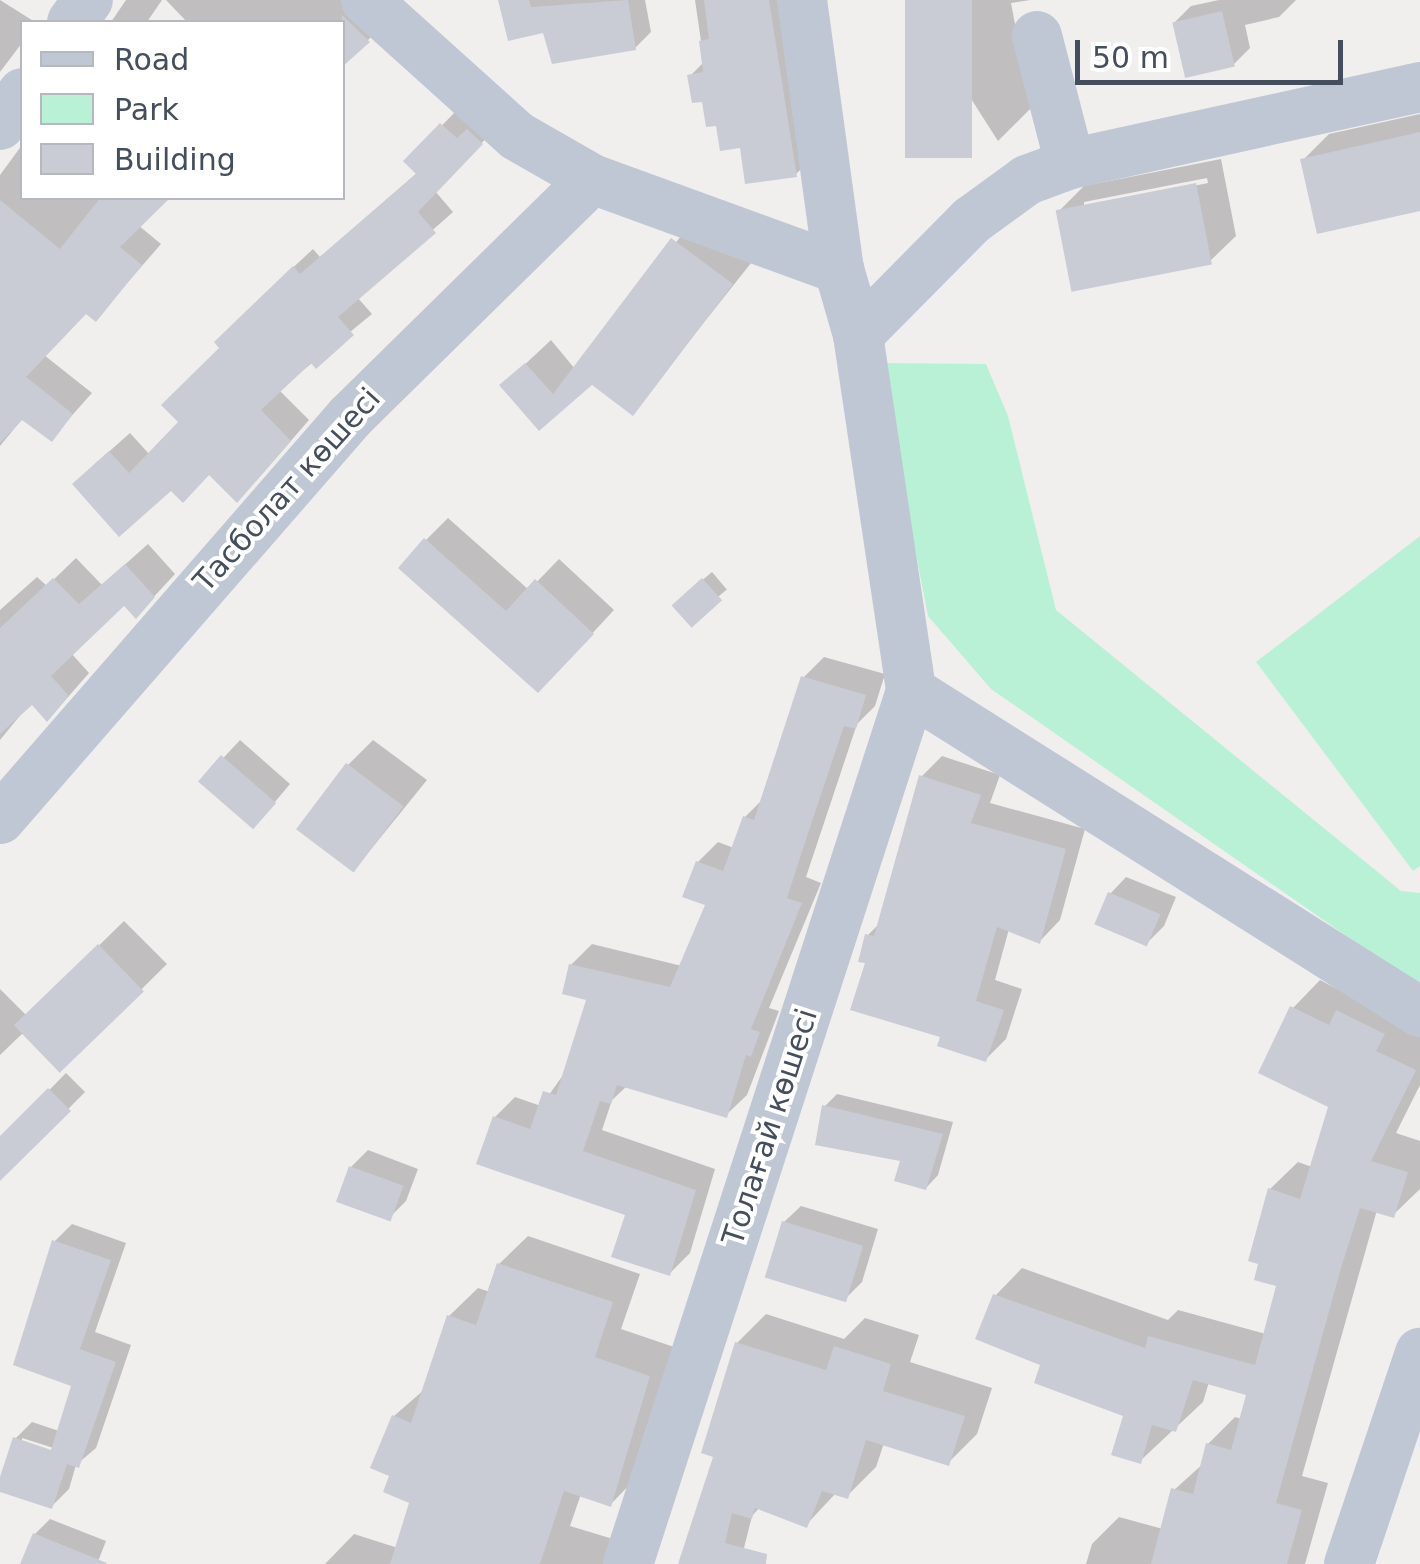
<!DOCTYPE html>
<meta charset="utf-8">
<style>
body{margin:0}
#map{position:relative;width:1420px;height:1564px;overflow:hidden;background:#f1eeee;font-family:"DejaVu Sans",sans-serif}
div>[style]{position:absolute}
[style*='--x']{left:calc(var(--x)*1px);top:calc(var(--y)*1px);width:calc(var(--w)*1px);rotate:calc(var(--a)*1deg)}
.green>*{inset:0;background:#b9f1d7}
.shadow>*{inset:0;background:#0003;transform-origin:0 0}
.building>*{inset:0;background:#c9ccd4;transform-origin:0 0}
.minor>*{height:50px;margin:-25px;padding:0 25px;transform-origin:25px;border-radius:25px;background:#c0c7d4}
span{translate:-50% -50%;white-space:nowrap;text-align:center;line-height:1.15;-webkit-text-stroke:8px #fff;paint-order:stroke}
.street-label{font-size:30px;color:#454e5c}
.legend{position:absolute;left:20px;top:20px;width:325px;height:180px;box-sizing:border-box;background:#fff;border:2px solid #b5b8be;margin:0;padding:12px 18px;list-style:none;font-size:30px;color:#454e5c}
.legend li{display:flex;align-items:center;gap:20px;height:50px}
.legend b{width:50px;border:2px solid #b5b8be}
.scale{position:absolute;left:1075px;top:40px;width:268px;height:45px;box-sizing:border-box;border:5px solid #454e5c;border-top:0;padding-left:12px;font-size:30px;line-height:35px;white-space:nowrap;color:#454e5c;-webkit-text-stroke:8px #fff;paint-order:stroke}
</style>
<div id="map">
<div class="green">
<div style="clip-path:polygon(879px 363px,986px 364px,1008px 416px,1056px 610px,1401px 891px,1420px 893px,1420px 987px,991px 689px,928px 616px)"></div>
<div style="clip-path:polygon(1420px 536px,1420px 866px,1413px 871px,1256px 662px)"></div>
</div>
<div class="shadow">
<div style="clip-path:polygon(0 0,35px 22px,22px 22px,22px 43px,0 72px)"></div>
<div style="clip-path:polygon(126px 0,162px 0,147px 22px,111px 22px)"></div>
<div style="clip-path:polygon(166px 0,372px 0,388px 20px,368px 40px,342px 22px,187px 22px)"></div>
<div style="clip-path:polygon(500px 0,645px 0,651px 32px,635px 48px,544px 30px)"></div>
<div style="clip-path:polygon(695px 0,807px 0,829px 141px,796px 174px,742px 145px,718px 123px,690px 76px,704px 62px)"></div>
<div style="clip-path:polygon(908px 0,1030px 0,1011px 3px,1031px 108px,998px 141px)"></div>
<div style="clip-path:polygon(1219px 0,1296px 0,1279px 17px,1245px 25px,1250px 48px,1233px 65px,1174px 23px,1191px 6px)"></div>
<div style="clip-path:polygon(461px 106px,500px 124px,435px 191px,453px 212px,357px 297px,372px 314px,279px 390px,309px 420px,256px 481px,209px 472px,171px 488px,94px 465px,130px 433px,150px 455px,181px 422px,257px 301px,313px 249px,320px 257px,418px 172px,407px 161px)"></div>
<div style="clip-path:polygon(1420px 114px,1420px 209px,1303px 160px,1329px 134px)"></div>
<div style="clip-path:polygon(22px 145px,22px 198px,166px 198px,138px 225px,161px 244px,96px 319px,87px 311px,44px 355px,92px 393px,51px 439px,23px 418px,0 446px,0 175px)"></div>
<div style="clip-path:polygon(evenodd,1221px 159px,1236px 236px,1210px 261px,1058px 212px,1084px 186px,1221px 159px,1207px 178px,1208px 183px,1084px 208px,1084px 202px,1207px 178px)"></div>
<div style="clip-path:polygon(697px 216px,755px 258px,633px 412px,592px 382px,539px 427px,503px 385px,551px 340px,575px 369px)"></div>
<div style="clip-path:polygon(448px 518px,529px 590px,559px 559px,614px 610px,561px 667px,426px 540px)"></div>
<div style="clip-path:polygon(148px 544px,175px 574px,136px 616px,124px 602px,71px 653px,89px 673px,68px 697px,32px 701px,0 740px,0 610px,37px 577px,47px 586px,76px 558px,102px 585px)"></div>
<div style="left:712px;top:572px;width:23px;height:50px;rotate:50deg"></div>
<div style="clip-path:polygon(824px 657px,885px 674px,875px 706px,857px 724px,806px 877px,821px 883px,769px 1008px,779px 1011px,747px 1095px,726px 1115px,627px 1086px,612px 1100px,602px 1130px,715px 1169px,690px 1253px,670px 1273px,628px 1213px,495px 1117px,515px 1097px,541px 1106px,566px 1071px,589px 998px,571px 965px,592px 944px,682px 966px,709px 904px,698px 862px,718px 842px,734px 848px,745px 817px,764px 798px,803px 678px)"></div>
<div style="clip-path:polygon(240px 740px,290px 784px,269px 809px,202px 781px)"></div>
<div style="clip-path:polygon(373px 740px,427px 780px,355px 869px,348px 765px)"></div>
<div style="clip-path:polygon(942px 756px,1000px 775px,990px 803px,1085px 829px,1060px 920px,1040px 941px,1009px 929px,995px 980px,1022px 989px,1006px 1039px,986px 1059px,943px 1035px,868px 962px,868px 935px,880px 923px,921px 777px)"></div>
<div style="clip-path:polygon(1126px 877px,1176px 897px,1164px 926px,1147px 943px,1110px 894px)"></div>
<div style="clip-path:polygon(124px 921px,167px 964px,60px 1070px,24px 1032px,0 1055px,0 989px,27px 1016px)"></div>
<div style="clip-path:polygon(1320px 980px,1420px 1032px,1420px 1085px,1396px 1133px,1420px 1141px,1420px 1189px,1393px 1215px,1377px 1210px,1302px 1476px,1328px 1483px,1305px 1564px,1086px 1564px,1092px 1544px,1119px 1517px,1163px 1529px,1174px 1490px,1204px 1463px,1208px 1444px,1235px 1417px,1242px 1419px,1249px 1393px,1209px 1382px,1203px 1402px,1140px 1461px,1126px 1415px,1043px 1364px,995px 1296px,1022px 1268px,1168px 1320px,1178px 1310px,1266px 1334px,1279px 1285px,1270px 1189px,1298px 1162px,1312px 1167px,1331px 1106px,1293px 1008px)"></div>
<div style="clip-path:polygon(66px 1073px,85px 1092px,0 1178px,0 1140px)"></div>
<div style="clip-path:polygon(837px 1094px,953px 1122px,938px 1175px,926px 1188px,903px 1159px,825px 1106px)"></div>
<div style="clip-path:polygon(368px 1150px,418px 1169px,406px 1201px,389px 1218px,351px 1167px)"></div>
<div style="clip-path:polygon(801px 1206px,878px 1229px,862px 1282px,845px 1299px,784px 1222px)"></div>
<div style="clip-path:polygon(evenodd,72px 1224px,126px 1243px,95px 1332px,131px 1345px,96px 1448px,76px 1465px,69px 1489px,52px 1506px,0 1485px,15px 1439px,32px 1422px,59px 1431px,74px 1385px,31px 1321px,55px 1241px,72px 1224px,22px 1438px,63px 1451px,62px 1456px,22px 1443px,22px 1438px)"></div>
<div style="clip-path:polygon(528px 1236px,640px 1274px,621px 1329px,677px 1348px,639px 1475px,611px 1504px,581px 1494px,570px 1526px,613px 1539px,604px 1564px,325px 1564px,354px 1534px,398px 1548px,412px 1502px,392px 1475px,394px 1416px,425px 1389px,449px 1316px,478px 1288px,490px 1292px,499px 1264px)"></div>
<div style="clip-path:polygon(766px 1314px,844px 1339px,865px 1318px,919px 1335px,910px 1362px,992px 1388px,977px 1434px,948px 1463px,884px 1443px,876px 1467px,847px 1496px,836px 1493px,806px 1525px,760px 1507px,752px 1516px,740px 1564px,683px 1564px,716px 1455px,737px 1343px)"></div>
<div style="clip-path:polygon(50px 1519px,106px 1541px,97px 1564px,23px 1564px,35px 1534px)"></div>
</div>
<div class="building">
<div style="clip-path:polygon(498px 0,529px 0,531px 7px,628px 0,636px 50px,552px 64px,543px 33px,508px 41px)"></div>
<div style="clip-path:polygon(704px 0,769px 0,797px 177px,745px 184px,740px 148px,720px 151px,716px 126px,706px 127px,702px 102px,692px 103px,687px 75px,703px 72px,699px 41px,709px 39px)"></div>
<div style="left:905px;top:0;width:67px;height:158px"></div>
<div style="left:1222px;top:11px;width:57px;height:51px;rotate:77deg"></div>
<div style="clip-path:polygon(342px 15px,370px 42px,342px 67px)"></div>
<div style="clip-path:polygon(440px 123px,457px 138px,467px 129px,483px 144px,418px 212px,436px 233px,338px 317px,354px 335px,316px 369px,311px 363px,261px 410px,291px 441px,237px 503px,209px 475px,183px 503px,171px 491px,119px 537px,72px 484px,109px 451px,129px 473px,178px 422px,161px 405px,219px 348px,214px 342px,293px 266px,300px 274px,416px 174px,403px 161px)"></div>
<div style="clip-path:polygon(1420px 132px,1420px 211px,1317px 234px,1300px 159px)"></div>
<div style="left:1196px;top:183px;width:83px;height:143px;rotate:79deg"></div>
<div style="clip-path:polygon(100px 198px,170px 198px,120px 247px,142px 265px,96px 322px,86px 314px,26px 377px,73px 414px,52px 442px,22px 420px,0 443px,0 200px,60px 249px)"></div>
<div style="clip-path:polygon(671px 238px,733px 284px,633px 416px,592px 385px,539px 431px,499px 385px,525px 363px,553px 394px)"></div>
<div style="clip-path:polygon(424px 538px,506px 611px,535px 579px,594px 634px,538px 693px,398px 568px)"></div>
<div style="clip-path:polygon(125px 564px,155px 597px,136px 619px,124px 606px,51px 676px,69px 696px,47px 722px,32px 705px,0 734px,0 628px,53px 578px,79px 604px)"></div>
<div style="left:702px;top:578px;width:30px;height:41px;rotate:48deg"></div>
<div style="clip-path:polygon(801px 676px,866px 695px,856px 729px,844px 726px,809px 830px,787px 898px,802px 903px,751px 1029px,760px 1032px,751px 1057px,746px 1055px,727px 1118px,617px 1085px,611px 1104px,600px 1101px,583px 1151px,696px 1190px,670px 1276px,611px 1257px,625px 1215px,476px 1164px,493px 1116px,530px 1129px,543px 1091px,556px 1095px,586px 1000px,562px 994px,569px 964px,670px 987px,705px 905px,682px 897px,696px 861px,723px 871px,743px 816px,754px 820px)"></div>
<div style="left:221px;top:755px;width:73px;height:35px;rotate:41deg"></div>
<div style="left:346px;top:763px;width:72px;height:83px;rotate:37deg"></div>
<div style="clip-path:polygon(919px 775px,981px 795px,971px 823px,1066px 849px,1040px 944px,997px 927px,976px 1001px,1004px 1010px,986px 1062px,937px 1046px,940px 1037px,850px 1010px,865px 963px,858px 962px,865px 934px,874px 936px)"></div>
<div style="left:1108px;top:892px;width:57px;height:35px;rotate:23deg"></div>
<div style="left:98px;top:944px;width:66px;height:117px;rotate:46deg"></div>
<div style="clip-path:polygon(1290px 1006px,1329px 1025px,1336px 1010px,1385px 1034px,1376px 1051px,1416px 1070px,1371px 1161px,1408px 1172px,1394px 1218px,1360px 1208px,1341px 1268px,1276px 1503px,1302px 1510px,1287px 1564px,1151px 1564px,1171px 1488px,1193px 1494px,1206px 1443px,1231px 1450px,1246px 1395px,1193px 1380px,1176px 1432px,1152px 1425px,1141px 1464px,1111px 1455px,1123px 1416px,1034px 1383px,1040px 1365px,975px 1339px,993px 1294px,1145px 1348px,1148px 1336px,1255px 1365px,1276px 1286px,1254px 1280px,1258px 1264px,1248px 1261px,1268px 1188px,1300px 1199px,1328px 1107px,1258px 1073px)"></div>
<div style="clip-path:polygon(48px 1088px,71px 1111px,0 1181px,0 1136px)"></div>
<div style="clip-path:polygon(822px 1105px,943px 1134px,926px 1190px,894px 1181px,900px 1161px,815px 1145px)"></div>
<div style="left:349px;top:1166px;width:58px;height:38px;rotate:20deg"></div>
<div style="left:782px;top:1221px;width:85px;height:59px;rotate:17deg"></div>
<div style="clip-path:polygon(52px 1240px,111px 1260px,80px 1349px,116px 1362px,79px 1468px,67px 1464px,52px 1509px,0 1492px,0 1477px,13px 1437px,51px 1450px,71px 1386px,13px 1365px)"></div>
<div style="clip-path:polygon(497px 1263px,613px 1302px,595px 1357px,650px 1376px,611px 1507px,564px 1491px,540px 1564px,390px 1564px,409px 1503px,383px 1492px,389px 1476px,370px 1468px,392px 1415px,411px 1423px,447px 1315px,476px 1325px)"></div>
<div style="clip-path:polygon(735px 1342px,826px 1370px,834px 1346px,891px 1364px,883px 1391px,965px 1416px,949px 1466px,866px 1440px,848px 1499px,822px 1491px,807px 1528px,755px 1508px,752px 1519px,732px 1513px,725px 1543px,767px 1554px,766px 1564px,678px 1564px,713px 1457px,701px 1453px)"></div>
<div style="clip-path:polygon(33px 1533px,107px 1563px,106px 1564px,20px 1564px)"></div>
</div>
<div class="minor">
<div style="--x:366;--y:0;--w:203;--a:42"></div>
<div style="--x:517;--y:136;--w:86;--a:29.8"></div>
<div style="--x:592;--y:179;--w:263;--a:20"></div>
<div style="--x:839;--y:269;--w:69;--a:73.9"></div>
<div style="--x:858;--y:335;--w:360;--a:81.5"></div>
<div style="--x:911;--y:691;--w:602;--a:32.24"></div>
<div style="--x:802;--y:0;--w:272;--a:82.2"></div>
<div style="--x:72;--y:22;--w:27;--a:-54"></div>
<div style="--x:1037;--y:36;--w:132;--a:75.5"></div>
<div style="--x:0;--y:125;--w:39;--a:-55"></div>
<div style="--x:858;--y:335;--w:162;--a:-45.3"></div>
<div style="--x:972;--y:220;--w:68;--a:-36"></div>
<div style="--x:1027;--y:180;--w:46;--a:-20.4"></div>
<div style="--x:1070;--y:164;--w:358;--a:-12.4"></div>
<div style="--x:0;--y:819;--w:534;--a:-48.95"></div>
<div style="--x:351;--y:416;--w:338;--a:-44.5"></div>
<div style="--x:628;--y:1564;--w:918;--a:-72.04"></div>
<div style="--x:1349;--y:1564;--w:223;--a:-71.4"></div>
</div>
<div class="street-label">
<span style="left:287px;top:490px;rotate:-48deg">Тасболат көшесі</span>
<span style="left:770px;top:1127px;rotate:-72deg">Толағай көшесі</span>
</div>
<ul class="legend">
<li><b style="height:12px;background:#c0c7d4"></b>Road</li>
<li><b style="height:28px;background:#b9f1d7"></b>Park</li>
<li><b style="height:28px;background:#c9ccd4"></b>Building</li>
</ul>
<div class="scale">50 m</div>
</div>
